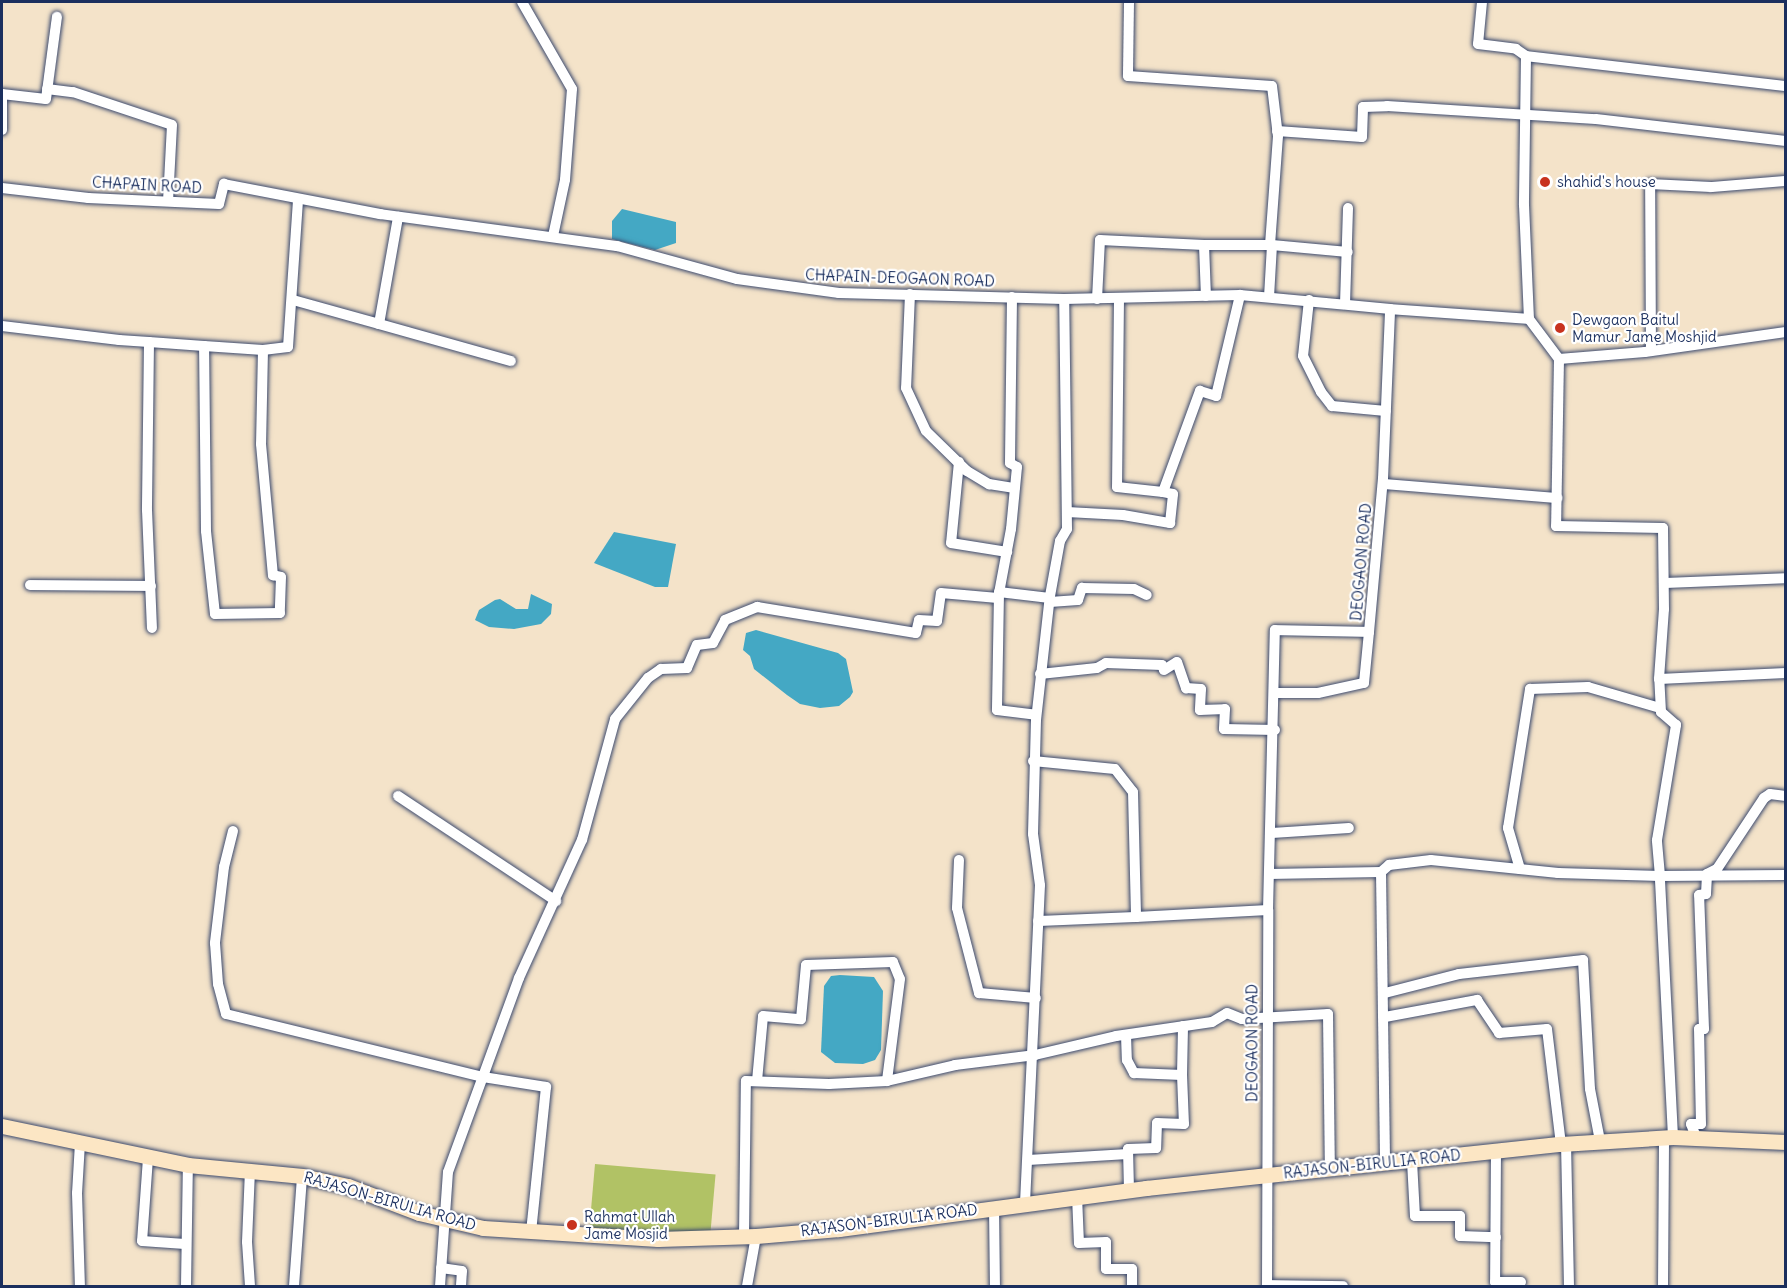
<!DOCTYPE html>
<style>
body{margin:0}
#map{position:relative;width:1787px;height:1288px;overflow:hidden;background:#f4e3c9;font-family:Delius,sans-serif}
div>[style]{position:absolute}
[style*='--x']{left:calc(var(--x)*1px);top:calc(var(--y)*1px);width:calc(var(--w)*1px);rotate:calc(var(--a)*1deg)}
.green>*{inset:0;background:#b1c265;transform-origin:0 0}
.water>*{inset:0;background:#44a8c4}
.roads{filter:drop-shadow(0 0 2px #3c4a6e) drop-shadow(0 0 2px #3c4a6e)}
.street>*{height:10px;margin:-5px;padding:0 5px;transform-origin:5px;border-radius:5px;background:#fff}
.secondary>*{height:15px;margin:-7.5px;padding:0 7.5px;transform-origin:7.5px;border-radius:7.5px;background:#fce6c4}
.dots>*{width:16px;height:16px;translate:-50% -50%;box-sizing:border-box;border:3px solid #fff;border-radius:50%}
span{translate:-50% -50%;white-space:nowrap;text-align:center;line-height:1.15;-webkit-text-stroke:4.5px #fff;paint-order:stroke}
.poi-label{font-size:15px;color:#1b2f5e}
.left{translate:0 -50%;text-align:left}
.street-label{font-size:15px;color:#1b2f5e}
.frame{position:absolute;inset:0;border:3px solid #1b2f5e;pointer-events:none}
</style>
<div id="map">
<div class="green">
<div style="left:595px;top:1164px;width:121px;height:67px;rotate:5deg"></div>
</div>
<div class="water">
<div style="clip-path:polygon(622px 209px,676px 222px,676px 243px,655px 250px,612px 239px,612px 221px)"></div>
<div style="clip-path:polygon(614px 532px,676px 544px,668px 587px,655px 587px,594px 563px)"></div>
<div style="clip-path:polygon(531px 594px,552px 604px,551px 614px,541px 624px,514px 629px,489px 627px,475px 620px,479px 610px,495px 600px,500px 599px,516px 609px,528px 609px)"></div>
<div style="clip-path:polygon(756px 630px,838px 653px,846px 659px,853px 692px,850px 697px,839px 706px,820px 708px,800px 704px,787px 695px,754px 669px,750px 656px,743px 650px,746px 633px)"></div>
<div style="clip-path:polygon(840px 975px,874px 977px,883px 991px,881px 1050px,875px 1060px,863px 1064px,835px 1063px,821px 1052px,824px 986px,831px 976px)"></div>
</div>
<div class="roads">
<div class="street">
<div style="--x:522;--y:2;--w:100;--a:60.1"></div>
<div style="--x:572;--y:89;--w:91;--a:94.4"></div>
<div style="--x:565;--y:180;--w:57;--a:102.1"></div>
<div style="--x:1129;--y:2;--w:74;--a:90.8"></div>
<div style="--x:1128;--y:76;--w:144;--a:4"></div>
<div style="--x:1272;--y:86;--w:50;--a:83.2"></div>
<div style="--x:1278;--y:136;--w:109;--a:94.2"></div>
<div style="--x:1482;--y:2;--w:42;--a:95.4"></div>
<div style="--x:1478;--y:44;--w:38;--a:7"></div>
<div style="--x:1516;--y:49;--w:12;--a:35"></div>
<div style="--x:1526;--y:56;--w:149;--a:90.8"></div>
<div style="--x:1524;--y:205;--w:114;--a:87.5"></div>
<div style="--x:1529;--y:319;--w:50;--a:53.1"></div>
<div style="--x:1559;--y:359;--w:86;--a:-4.7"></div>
<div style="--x:1645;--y:352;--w:142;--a:-8.1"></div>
<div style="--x:1526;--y:56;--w:262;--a:6.6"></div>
<div style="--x:47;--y:89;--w:26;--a:7"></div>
<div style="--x:73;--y:92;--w:104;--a:18.4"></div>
<div style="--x:172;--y:125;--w:76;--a:93"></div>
<div style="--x:2;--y:130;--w:36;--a:-90"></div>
<div style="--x:2;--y:94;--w:44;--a:6.5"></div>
<div style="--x:46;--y:99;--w:83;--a:-82.4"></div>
<div style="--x:1277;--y:131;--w:85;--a:4"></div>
<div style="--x:1362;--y:137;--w:30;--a:-88"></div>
<div style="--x:1363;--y:107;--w:24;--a:-2"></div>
<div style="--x:1387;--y:106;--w:209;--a:3.6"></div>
<div style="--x:1596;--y:119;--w:191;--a:6.6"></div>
<div style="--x:2;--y:188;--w:87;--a:6.6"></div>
<div style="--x:88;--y:198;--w:131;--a:2.6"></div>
<div style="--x:219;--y:204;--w:21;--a:-76"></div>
<div style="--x:224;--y:184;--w:159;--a:10.9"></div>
<div style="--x:380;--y:214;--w:239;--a:7.7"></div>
<div style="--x:617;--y:246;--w:124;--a:15.4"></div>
<div style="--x:737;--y:279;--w:103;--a:7.8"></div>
<div style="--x:839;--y:293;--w:225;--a:1.5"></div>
<div style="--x:1064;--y:299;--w:176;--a:-1.3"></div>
<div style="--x:1240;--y:295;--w:151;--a:5.3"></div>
<div style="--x:1204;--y:245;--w:68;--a:0"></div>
<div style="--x:1272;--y:245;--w:52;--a:93.3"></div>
<div style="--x:1272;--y:245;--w:76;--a:5.3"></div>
<div style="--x:910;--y:294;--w:94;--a:92.4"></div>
<div style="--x:906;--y:388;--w:47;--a:65.1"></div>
<div style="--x:926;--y:431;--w:57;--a:44.3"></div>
<div style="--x:967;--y:471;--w:26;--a:31"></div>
<div style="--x:989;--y:484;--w:26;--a:9"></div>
<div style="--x:1012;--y:297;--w:166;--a:90.7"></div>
<div style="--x:1010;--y:463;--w:8;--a:30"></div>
<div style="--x:1017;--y:467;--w:62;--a:95.5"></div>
<div style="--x:1011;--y:529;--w:65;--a:100.6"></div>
<div style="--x:999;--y:593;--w:117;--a:91"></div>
<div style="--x:997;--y:710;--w:39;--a:7"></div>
<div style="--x:1119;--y:298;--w:189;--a:90.6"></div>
<div style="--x:1117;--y:487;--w:46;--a:6.2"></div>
<div style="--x:1163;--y:492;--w:108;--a:-69.9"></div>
<div style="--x:1200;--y:391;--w:17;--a:17"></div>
<div style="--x:1216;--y:396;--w:104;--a:-76.6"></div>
<div style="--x:1097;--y:299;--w:59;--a:-87.1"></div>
<div style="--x:1100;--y:240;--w:104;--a:2.8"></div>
<div style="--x:1204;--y:245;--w:51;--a:87.8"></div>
<div style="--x:293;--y:300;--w:89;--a:15.6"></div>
<div style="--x:379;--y:324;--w:109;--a:-79.9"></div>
<div style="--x:1309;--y:300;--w:56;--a:96.1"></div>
<div style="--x:1303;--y:356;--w:40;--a:63.4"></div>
<div style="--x:1321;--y:392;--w:18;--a:52"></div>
<div style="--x:1332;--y:406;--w:54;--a:5.3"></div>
<div style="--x:1345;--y:304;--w:96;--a:-88.2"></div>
<div style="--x:379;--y:324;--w:137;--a:15.7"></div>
<div style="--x:2;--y:326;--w:118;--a:6.8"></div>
<div style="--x:119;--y:340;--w:30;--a:4"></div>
<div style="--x:149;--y:342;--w:55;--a:4.2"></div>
<div style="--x:204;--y:346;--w:59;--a:3.9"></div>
<div style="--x:263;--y:350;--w:94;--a:91.2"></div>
<div style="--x:261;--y:444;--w:132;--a:84.8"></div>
<div style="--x:273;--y:575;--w:8;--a:14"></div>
<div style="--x:281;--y:577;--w:36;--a:92"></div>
<div style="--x:280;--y:613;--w:65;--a:179.1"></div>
<div style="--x:215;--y:614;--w:83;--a:-96.2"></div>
<div style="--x:206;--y:531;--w:185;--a:-90.6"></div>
<div style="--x:149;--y:342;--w:168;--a:90.7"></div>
<div style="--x:147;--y:510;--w:118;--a:87.6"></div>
<div style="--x:263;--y:350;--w:25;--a:-7"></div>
<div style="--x:288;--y:347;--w:148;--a:-86.1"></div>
<div style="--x:1651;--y:351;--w:167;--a:-90.3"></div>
<div style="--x:1650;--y:184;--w:61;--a:2.8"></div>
<div style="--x:1711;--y:187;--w:75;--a:-4.6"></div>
<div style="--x:1559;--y:359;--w:167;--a:91"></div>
<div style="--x:1556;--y:526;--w:107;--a:1.1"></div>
<div style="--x:1663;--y:528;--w:81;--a:89.3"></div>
<div style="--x:1664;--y:609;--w:70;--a:94.1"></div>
<div style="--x:1659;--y:679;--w:127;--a:-2.7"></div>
<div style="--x:959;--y:462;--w:81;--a:95.6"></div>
<div style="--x:951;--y:543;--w:57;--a:9.1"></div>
<div style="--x:1383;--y:484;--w:175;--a:4.6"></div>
<div style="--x:1067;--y:512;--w:56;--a:3.1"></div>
<div style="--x:1123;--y:515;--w:48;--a:9.7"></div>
<div style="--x:1170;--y:523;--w:29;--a:-84"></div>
<div style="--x:1173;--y:494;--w:10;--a:-169"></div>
<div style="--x:1664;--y:583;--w:122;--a:-2.3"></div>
<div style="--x:30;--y:585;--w:121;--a:0.5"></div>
<div style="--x:999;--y:592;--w:51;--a:6.7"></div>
<div style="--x:1050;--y:602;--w:28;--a:-4"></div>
<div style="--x:1078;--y:600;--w:13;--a:-72"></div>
<div style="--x:1082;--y:588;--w:52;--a:1.1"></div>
<div style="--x:1134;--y:589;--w:14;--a:25"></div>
<div style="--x:1040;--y:674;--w:57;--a:-6"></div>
<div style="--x:1097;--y:668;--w:10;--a:-29"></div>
<div style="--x:1106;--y:663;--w:56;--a:2"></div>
<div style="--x:1162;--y:665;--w:5;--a:68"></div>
<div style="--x:1164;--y:670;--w:15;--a:-32"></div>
<div style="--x:1177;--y:662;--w:28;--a:71"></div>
<div style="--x:1186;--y:688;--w:15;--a:4"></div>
<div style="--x:1201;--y:689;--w:21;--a:93"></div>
<div style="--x:1200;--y:710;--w:25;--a:-2"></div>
<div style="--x:1225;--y:709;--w:20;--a:93"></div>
<div style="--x:1224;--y:729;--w:51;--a:1.1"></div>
<div style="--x:1276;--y:693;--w:42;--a:0"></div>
<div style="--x:1318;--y:693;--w:47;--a:-12.3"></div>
<div style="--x:1364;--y:683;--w:51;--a:-84.4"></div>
<div style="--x:1033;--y:761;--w:82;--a:5.6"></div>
<div style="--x:1115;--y:769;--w:29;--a:52"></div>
<div style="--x:1133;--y:792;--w:125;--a:88.6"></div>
<div style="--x:1136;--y:917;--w:132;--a:-3"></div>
<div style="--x:398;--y:796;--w:190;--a:33.6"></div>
<div style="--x:233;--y:831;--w:37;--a:104"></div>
<div style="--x:224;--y:867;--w:77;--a:96.8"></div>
<div style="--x:215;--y:943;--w:41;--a:85.8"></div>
<div style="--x:218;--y:984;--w:31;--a:75"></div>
<div style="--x:226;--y:1014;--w:265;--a:13.8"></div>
<div style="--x:483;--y:1077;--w:64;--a:9"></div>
<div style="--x:546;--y:1087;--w:145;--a:95.9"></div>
<div style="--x:1272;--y:833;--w:77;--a:-3.7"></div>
<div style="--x:959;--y:860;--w:48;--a:92.4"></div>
<div style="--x:957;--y:908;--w:88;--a:75.5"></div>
<div style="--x:979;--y:993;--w:57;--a:5"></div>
<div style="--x:1520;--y:869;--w:43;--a:-106.3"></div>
<div style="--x:1508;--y:828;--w:141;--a:-81"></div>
<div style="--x:1530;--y:689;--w:58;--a:-2"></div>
<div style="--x:1588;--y:687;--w:75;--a:16.3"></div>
<div style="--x:1381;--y:872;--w:11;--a:-41"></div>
<div style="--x:1389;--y:865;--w:42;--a:-6.8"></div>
<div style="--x:1431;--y:860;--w:128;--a:5.8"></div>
<div style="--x:1558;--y:873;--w:102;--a:1.7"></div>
<div style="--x:1660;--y:876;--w:36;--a:-95"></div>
<div style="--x:1657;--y:840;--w:117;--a:-80.6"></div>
<div style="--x:1676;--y:725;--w:20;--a:-139"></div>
<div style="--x:1661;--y:712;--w:33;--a:-93"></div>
<div style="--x:1269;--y:874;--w:112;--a:-1"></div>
<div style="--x:1381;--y:872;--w:292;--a:89.2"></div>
<div style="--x:1038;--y:921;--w:98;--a:-2.3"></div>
<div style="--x:1385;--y:993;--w:76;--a:-14.4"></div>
<div style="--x:1459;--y:974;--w:125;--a:-6.4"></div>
<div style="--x:1583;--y:960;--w:129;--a:86.9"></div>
<div style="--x:1590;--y:1089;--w:53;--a:79.1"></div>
<div style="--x:1385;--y:1017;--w:94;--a:-10.5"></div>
<div style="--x:1477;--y:1000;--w:40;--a:56"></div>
<div style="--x:1499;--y:1033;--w:48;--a:-4.8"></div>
<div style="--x:1547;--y:1029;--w:116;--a:83.1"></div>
<div style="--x:1126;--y:1035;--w:25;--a:88"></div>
<div style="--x:1127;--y:1060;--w:15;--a:62"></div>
<div style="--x:1134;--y:1073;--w:48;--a:2.4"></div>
<div style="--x:1182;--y:1075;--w:49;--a:87.7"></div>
<div style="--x:1184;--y:1124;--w:27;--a:-178"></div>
<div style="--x:1157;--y:1123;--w:25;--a:92"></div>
<div style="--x:1156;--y:1148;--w:28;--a:178"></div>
<div style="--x:1128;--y:1149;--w:41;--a:88.6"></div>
<div style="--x:1182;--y:1075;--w:49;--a:-88.8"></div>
<div style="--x:757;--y:1081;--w:65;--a:-84.7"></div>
<div style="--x:763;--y:1016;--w:38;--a:5"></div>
<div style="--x:801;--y:1019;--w:54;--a:-84.7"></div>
<div style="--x:806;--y:965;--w:87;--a:-2"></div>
<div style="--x:893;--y:962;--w:18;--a:68"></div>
<div style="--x:900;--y:979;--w:103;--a:97.3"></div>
<div style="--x:1673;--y:1137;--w:261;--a:-92.9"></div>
<div style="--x:1660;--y:876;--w:126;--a:-0.5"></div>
<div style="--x:1696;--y:1137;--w:14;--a:-111"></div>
<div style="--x:1691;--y:1124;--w:10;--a:0"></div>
<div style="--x:1701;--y:1124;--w:95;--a:-91.2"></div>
<div style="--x:1699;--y:1029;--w:5;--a:0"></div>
<div style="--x:1704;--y:1029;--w:134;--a:-92.1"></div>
<div style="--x:1699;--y:895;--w:7;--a:-8"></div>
<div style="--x:1706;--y:894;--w:20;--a:-87"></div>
<div style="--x:1707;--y:874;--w:11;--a:-27"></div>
<div style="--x:1717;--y:869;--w:85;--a:-56.5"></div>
<div style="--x:1764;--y:798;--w:7;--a:-34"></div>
<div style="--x:1770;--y:794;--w:16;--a:7"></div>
<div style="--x:80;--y:1143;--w:50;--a:93.4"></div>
<div style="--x:77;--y:1193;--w:93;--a:88.2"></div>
<div style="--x:1566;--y:1143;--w:143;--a:88.8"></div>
<div style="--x:1496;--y:1151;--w:131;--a:90.4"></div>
<div style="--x:1495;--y:1282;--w:26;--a:0"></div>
<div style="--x:148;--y:1158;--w:83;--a:94.1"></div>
<div style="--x:142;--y:1241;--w:43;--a:4"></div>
<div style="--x:1028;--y:1160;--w:100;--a:-3.4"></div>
<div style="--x:1412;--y:1161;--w:55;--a:86.9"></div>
<div style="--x:1415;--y:1216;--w:45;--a:0"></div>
<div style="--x:1460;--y:1216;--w:20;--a:90"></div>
<div style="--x:1460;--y:1236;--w:36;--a:2"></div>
<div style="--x:250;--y:1170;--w:72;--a:92.4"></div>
<div style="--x:247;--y:1242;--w:44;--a:86.1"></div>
<div style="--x:1077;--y:1196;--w:47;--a:87.6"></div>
<div style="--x:1079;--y:1243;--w:27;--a:-2"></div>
<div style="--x:1106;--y:1242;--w:27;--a:90"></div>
<div style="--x:1106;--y:1269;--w:26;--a:0"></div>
<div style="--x:1132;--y:1269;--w:17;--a:90"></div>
<div style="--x:1025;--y:1203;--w:318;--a:-87.3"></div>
<div style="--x:1040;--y:885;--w:51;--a:-97.8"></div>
<div style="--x:1033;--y:834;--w:114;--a:-88.5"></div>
<div style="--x:1036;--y:720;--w:125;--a:-83.6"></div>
<div style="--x:1050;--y:596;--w:56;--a:-79.7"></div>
<div style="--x:1060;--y:541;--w:14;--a:-60"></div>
<div style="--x:1067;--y:529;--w:230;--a:-90.7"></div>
<div style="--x:994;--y:1207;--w:79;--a:89.3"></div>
<div style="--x:744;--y:1236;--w:155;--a:-89.3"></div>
<div style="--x:746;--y:1081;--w:83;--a:2.1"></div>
<div style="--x:829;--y:1084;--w:58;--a:-3"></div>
<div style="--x:887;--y:1081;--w:70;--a:-13.2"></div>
<div style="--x:955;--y:1065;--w:81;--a:-7.1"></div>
<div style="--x:1035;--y:1055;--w:83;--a:-13.2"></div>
<div style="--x:1116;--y:1036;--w:97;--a:-8.3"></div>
<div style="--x:1212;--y:1022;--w:17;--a:-31"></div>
<div style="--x:1227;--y:1013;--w:16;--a:22"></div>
<div style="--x:1242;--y:1019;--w:86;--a:-3.3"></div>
<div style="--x:1328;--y:1014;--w:156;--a:89.3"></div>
<div style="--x:441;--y:1268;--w:21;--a:8"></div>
<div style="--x:462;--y:1271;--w:15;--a:94"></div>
<div style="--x:1267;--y:1285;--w:76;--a:0.8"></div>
<div style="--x:186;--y:1286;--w:121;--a:-89.1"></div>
<div style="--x:294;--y:1286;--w:110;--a:-85.8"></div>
<div style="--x:440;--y:1286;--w:114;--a:-86"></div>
<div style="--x:448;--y:1172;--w:207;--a:-69.9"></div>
<div style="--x:519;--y:978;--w:152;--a:-65.5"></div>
<div style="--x:582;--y:840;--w:125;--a:-74.7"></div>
<div style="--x:615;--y:719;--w:53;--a:-51.2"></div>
<div style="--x:648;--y:678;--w:16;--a:-35"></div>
<div style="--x:661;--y:669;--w:26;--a:-2"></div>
<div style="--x:687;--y:668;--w:25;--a:-67"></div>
<div style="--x:697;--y:645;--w:16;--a:-7"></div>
<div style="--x:713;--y:643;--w:26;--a:-62"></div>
<div style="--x:725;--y:620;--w:35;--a:-22"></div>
<div style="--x:757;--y:607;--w:161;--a:9.3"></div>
<div style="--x:916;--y:633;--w:13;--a:-77"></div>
<div style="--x:919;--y:620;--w:18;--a:3"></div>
<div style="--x:937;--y:621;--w:28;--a:-82"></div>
<div style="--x:941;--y:593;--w:57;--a:5"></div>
<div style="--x:747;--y:1286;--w:51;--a:-79.8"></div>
<div style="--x:1267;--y:1286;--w:376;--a:-89.8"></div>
<div style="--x:1268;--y:910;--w:280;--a:-88.6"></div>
<div style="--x:1275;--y:630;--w:94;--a:1.2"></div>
<div style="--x:1369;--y:632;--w:154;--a:-84.8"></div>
<div style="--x:1383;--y:479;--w:170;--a:-87.6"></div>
<div style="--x:1390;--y:309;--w:139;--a:4.1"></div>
<div style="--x:1663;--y:1286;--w:149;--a:-89.6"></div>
</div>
<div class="secondary">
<div style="--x:2;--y:1126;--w:190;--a:11.8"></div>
<div style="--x:188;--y:1165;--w:115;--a:5.5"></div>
<div style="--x:302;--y:1176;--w:47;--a:12.3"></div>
<div style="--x:348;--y:1186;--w:76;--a:20.8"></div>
<div style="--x:419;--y:1213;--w:66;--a:13.2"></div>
<div style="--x:483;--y:1228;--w:175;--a:3.6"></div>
<div style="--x:658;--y:1239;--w:98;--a:-1.8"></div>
<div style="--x:756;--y:1236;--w:83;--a:-4.8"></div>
<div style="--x:839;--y:1229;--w:310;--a:-7.6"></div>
<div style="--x:1146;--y:1188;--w:417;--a:-6.1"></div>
<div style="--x:1561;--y:1144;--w:112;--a:-3.6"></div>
<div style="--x:1673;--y:1137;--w:113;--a:2.5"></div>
</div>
</div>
<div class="dots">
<div style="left:1545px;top:182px;background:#c8321e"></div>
<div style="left:1560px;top:328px;background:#c8321e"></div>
<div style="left:572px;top:1225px;background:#c8321e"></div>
</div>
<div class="poi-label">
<span class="left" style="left:1557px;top:182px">shahid's house</span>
<span class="left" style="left:1572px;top:328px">Dewgaon Baitul<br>Mamur Jame Moshjid</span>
<span class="left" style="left:584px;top:1225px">Rahmat Ullah<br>Jame Mosjid</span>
</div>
<div class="street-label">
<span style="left:147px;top:185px;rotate:3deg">CHAPAIN ROAD</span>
<span style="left:900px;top:278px;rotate:2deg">CHAPAIN-DEOGAON ROAD</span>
<span style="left:1361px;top:562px;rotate:-85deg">DEOGAON ROAD</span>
<span style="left:1252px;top:1043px;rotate:-90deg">DEOGAON ROAD</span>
<span style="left:1372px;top:1164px;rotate:-6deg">RAJASON-BIRULIA ROAD</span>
<span style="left:390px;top:1201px;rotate:16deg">RAJASON-BIRULIA ROAD</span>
<span style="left:889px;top:1220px;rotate:-7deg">RAJASON-BIRULIA ROAD</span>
</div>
<div class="frame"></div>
</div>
